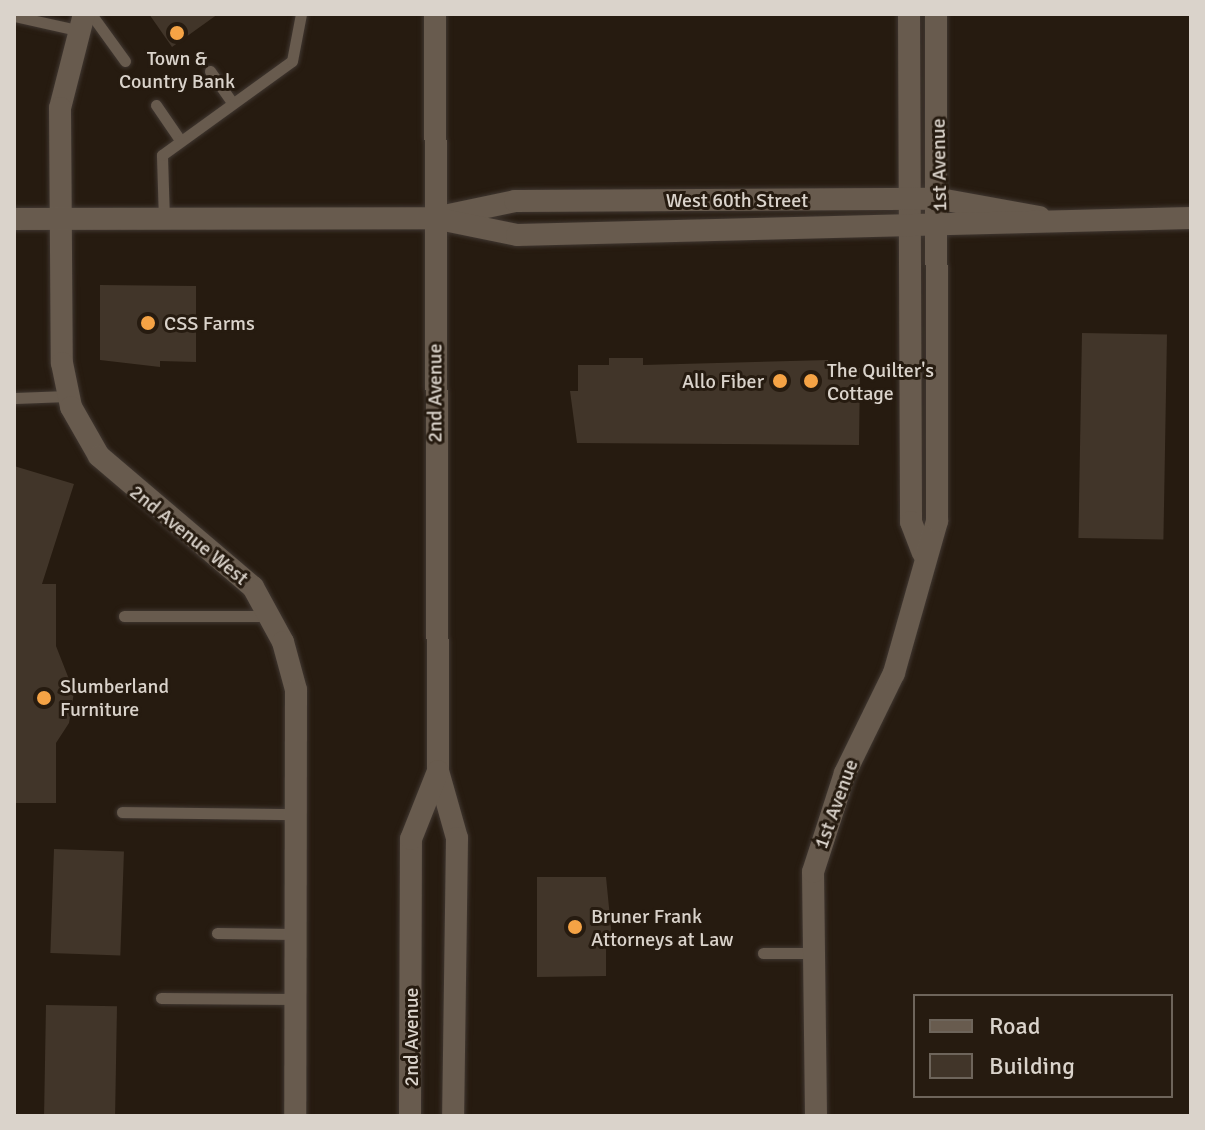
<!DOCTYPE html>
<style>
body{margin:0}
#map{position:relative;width:1205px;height:1130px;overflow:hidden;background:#261b10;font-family:Signika,sans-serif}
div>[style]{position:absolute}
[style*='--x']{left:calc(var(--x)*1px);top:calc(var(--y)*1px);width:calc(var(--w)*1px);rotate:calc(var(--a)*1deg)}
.building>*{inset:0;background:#413529;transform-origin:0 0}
.roads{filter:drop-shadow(0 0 2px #403731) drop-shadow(0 0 2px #403731)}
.service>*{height:11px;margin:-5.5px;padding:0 5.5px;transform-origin:5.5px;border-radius:5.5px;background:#685b4e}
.minor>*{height:22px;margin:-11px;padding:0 11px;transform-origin:11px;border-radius:11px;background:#685b4e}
.tertiary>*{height:22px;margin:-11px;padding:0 11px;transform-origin:11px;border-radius:11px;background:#685b4e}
.secondary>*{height:22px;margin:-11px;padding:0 11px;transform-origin:11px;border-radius:11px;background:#685b4e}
.dots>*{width:22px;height:22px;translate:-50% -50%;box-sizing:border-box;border:4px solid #261b10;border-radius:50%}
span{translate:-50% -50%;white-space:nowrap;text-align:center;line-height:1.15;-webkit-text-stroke:6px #261b10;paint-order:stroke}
.poi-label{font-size:20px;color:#dad3cb}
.left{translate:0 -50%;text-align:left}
.right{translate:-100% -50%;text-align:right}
.street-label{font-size:20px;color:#dad3cb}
.frame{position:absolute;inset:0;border:16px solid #dad3cb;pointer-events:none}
.legend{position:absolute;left:913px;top:994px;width:260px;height:104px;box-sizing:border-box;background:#261b10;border:2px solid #6e655b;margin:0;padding:10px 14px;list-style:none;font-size:24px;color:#dad3cb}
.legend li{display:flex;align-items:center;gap:16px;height:40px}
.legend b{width:40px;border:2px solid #6e655b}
</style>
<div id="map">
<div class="building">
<div style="clip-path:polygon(149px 14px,218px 14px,172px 47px)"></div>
<div style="clip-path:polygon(100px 285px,196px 286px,196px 362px,160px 361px,160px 367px,100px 360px)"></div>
<div style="left:1082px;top:333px;width:85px;height:205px;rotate:1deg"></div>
<div style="clip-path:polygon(609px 358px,643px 358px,643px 365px,828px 360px,828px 367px,860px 368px,859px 445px,577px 443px,570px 391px,578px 391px,578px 365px,609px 365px)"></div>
<div style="clip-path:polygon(14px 466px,74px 484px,42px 584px,56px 584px,56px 646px,74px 692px,69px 723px,56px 743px,56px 803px,14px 803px)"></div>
<div style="left:54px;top:849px;width:70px;height:104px;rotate:2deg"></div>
<div style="clip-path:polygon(537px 877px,606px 877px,612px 938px,606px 938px,606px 976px,537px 977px)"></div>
<div style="left:46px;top:1005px;width:71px;height:111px;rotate:1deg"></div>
</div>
<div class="roads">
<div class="service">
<div style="--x:91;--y:14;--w:58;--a:54.1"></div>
<div style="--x:14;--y:16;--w:65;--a:12.5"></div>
<div style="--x:210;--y:71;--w:39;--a:55"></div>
<div style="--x:156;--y:105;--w:42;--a:55.6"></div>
<div style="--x:164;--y:220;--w:65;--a:-91.8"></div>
<div style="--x:162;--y:155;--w:160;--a:-35.9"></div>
<div style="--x:292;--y:61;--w:48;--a:-79.2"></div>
<div style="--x:14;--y:398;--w:54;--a:-2.1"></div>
<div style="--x:124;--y:616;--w:146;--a:0"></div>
<div style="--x:122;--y:812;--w:173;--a:0.7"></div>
<div style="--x:217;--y:933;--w:77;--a:0.7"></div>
<div style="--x:763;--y:953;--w:51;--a:0"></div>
<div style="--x:161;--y:998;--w:133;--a:0.4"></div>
</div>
<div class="minor">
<div style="--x:84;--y:14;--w:97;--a:104.3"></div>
<div style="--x:60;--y:108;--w:255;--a:89.6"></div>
<div style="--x:62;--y:363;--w:45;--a:78.4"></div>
<div style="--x:71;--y:407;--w:56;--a:60.3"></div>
<div style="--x:99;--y:456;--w:202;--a:40.4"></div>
<div style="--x:253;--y:587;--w:63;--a:61.4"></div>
<div style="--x:283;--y:642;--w:50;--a:74.8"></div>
<div style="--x:296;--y:690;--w:426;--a:90.1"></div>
<div style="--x:909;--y:14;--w:508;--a:89.77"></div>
<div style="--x:911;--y:522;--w:33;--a:69"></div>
<div style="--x:444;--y:216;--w:73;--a:-11.9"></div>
<div style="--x:515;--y:201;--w:425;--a:-0.3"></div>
<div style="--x:940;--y:199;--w:101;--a:10.3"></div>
<div style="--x:434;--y:218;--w:85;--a:11.6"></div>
<div style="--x:517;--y:235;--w:674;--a:-1.44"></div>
<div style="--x:816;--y:1116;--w:244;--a:-90.7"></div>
<div style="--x:813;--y:872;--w:104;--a:-72.1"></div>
<div style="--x:845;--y:773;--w:111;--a:-63.9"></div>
<div style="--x:894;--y:673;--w:158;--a:-74.2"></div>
<div style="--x:937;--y:521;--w:507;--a:-90.11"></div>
</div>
<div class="tertiary">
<div style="--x:14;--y:219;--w:420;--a:-0.1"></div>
</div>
<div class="secondary">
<div style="--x:435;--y:14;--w:757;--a:89.77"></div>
<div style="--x:438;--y:771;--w:70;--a:74.2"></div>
<div style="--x:457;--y:838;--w:278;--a:90.8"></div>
<div style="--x:410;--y:1116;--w:277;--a:-89.8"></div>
<div style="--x:411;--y:839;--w:73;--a:-68.3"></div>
</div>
</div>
<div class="dots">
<div style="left:177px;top:33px;background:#f5a345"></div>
<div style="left:148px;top:323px;background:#f5a345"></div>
<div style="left:780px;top:381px;background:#f5a345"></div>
<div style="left:811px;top:381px;background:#f5a345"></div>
<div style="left:44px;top:698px;background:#f5a345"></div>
<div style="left:575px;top:927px;background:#f5a345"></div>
</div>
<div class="poi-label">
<span style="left:177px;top:70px">Town &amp;<br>Country Bank</span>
<span class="left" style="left:164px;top:323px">CSS Farms</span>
<span class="left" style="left:827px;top:382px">The Quilter's<br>Cottage</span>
<span class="right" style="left:764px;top:381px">Allo Fiber</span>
<span class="left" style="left:60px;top:698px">Slumberland<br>Furniture</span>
<span class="left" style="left:591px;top:928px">Bruner Frank<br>Attorneys at Law</span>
</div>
<div class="street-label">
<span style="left:939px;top:165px;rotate:-91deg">1st Avenue</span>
<span style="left:737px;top:200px">West 60th Street</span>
<span style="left:435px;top:393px;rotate:-90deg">2nd Avenue</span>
<span style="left:189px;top:535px;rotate:39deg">2nd Avenue West</span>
<span style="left:836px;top:804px;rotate:-70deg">1st Avenue</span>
<span style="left:411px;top:1037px;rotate:-90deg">2nd Avenue</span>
</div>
<div class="frame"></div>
<ul class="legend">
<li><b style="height:10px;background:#685b4e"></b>Road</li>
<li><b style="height:22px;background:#413529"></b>Building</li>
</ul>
</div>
